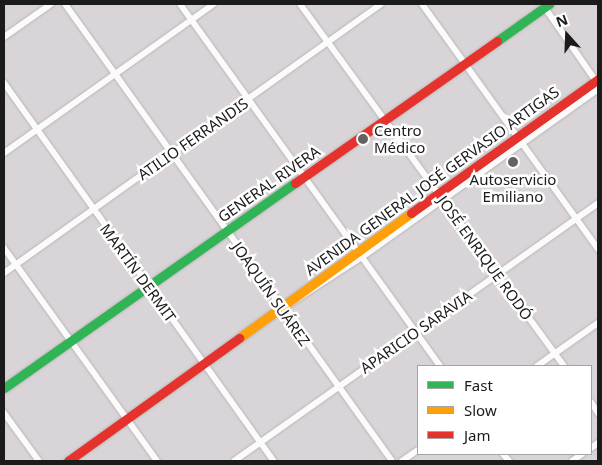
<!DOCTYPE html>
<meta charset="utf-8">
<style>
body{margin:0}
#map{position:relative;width:602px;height:465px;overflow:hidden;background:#eae3e7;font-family:"Noto Sans",sans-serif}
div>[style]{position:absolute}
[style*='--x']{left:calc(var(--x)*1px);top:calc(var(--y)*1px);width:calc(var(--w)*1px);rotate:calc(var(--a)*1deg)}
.residential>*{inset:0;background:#d8d4d7}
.roads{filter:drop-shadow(0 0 1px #bab6b8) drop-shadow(0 0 1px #bab6b8)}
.street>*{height:6px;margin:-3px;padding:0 3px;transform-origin:3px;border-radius:3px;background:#fcfbfb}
.fast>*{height:9px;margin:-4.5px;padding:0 4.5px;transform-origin:4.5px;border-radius:4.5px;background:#30b455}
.slow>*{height:9px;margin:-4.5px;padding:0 4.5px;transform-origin:4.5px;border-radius:4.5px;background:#ff9f0a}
.jam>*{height:9px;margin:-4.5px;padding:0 4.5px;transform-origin:4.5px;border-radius:4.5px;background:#e5322d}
.dots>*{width:14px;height:14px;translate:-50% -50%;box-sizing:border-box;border:2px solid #fff;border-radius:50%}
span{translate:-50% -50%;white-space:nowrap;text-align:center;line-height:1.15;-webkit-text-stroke:5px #fff;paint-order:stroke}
.poi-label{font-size:15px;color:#1b1b1b}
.left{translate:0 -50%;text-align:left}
.street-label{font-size:15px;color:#1b1b1b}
.frame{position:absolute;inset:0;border:5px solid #1b1b1b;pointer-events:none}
.legend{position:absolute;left:417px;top:365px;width:175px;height:90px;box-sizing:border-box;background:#fff;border:1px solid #a4a4a4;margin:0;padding:6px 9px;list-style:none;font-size:15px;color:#1b1b1b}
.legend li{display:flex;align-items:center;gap:10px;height:25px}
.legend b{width:25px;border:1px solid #a4a4a4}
.north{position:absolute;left:542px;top:10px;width:50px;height:50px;-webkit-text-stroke:4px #fff;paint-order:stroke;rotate:340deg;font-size:14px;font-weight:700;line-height:20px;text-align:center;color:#1b1b1b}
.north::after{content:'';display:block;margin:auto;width:18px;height:22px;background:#1b1b1b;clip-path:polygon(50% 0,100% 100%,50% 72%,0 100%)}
</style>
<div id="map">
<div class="residential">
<div style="clip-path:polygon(evenodd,4px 4px,598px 4px,598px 461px,4px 461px,4px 4px,418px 366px,591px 366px,591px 454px,418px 454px,418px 366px)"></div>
</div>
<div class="roads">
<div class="street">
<div style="--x:65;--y:4;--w:562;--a:54.41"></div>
<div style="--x:180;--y:4;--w:446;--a:54.3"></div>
<div style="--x:300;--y:4;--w:448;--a:53.9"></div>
<div style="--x:422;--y:4;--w:302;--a:54.3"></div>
<div style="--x:543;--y:5;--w:96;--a:55.2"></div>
<div style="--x:4;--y:37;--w:57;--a:-35.1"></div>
<div style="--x:4;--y:83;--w:465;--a:54.5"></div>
<div style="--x:4;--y:153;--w:257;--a:-35.4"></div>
<div style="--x:4;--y:248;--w:262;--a:54.3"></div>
<div style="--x:4;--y:273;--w:463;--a:-35.5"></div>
<div style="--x:288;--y:305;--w:88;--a:-33"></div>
<div style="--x:362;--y:257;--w:290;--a:-35.4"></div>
<div style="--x:537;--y:366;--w:75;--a:-35.2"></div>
<div style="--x:591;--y:402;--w:13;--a:58"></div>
<div style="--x:4;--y:413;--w:59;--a:53.9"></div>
<div style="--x:591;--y:448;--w:9;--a:-36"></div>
<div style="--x:503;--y:454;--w:9;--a:49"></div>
<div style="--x:234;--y:461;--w:446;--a:-35.3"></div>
<div style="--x:402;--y:461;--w:19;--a:-35"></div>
<div style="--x:572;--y:461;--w:12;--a:-35"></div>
</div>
<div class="fast">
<div style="--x:497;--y:41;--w:64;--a:-35.4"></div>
<div style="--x:4;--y:388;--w:356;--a:-35.2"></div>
</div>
<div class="slow">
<div style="--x:239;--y:338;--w:213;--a:-36"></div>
</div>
<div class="jam">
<div style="--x:295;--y:183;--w:247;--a:-35.1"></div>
<div style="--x:411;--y:213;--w:230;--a:-35.6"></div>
<div style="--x:68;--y:461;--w:211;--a:-35.7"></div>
</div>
</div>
<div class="dots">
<div style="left:363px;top:139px;background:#636162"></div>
<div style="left:513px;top:162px;background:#636162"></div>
</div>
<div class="poi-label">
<span class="left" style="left:374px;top:139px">Centro<br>Médico</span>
<span style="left:513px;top:188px">Autoservicio<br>Emiliano</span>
</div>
<div class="street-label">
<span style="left:193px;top:139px;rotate:-35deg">ATILIO FERRANDIS</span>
<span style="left:432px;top:181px;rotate:-36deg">AVENIDA GENERAL JOSÉ GERVASIO ARTIGAS</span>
<span style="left:269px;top:184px;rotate:-35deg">GENERAL RIVERA</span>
<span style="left:485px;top:258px;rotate:54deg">JOSÉ ENRIQUE RODÓ</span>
<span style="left:138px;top:273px;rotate:54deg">MARTÍN DERMIT</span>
<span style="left:271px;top:294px;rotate:55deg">JOAQUÍN SUÁREZ</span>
<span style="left:416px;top:332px;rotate:-35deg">APARICIO SARAVIA</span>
</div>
<div class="frame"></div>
<ul class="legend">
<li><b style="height:6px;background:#30b455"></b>Fast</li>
<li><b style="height:6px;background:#ff9f0a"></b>Slow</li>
<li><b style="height:6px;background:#e5322d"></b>Jam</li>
</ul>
<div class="north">N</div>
</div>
